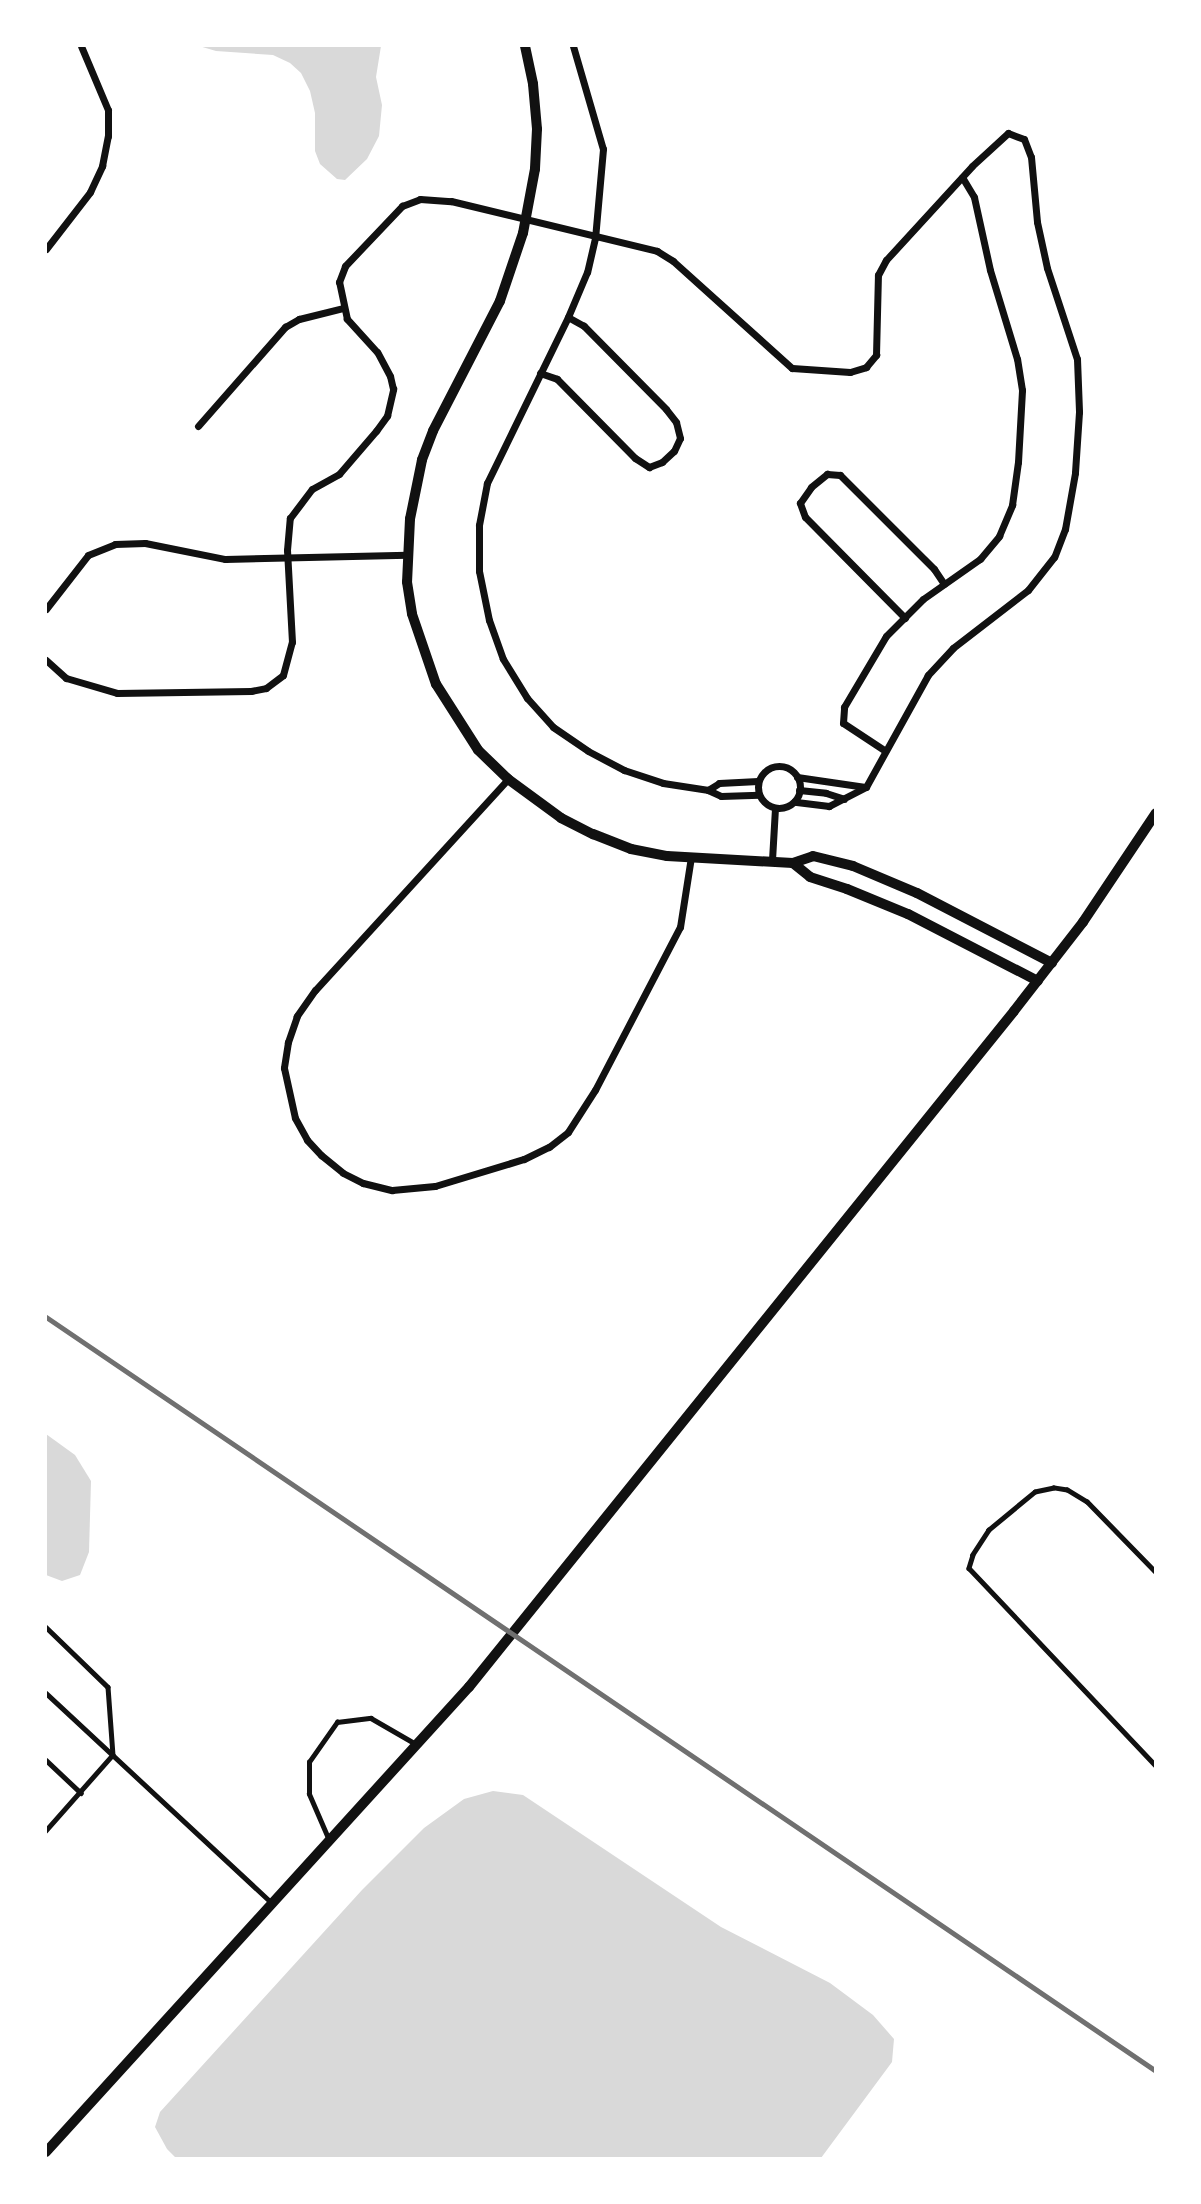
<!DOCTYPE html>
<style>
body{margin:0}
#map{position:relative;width:1201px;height:2204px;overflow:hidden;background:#fff;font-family:Lato,sans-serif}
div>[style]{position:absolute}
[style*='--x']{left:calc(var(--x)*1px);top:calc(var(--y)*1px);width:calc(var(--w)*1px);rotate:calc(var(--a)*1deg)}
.water>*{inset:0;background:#d9d9d9}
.service>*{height:4.5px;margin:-2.25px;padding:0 2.25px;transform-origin:2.25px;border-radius:2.25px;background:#111}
.minor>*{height:7px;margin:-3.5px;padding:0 3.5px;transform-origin:3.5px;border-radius:3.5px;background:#111}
.minor>.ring{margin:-3.5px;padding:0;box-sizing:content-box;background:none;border:7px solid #111;border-radius:50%}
.tertiary>*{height:10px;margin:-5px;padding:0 5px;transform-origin:5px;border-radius:5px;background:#111}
.rail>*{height:5px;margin:-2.5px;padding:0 2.5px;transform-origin:2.5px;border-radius:2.5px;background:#707070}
span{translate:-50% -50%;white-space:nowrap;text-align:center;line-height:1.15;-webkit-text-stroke:5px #fff;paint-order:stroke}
.frame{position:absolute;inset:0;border:47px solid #fff;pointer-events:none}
</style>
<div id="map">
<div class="water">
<div style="clip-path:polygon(199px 46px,381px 46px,376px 77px,382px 105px,379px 136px,367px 159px,345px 180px,337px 179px,320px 164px,315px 151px,315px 113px,310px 91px,301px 73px,290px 63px,273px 55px,216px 51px)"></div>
<div style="clip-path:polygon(46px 1434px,75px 1455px,91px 1481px,89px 1552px,80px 1575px,62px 1581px,46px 1575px)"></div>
<div style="clip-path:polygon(493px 1791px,523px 1795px,721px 1927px,830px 1983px,873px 2015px,894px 2039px,892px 2062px,821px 2158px,176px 2158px,167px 2149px,155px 2127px,160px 2112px,362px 1890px,424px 1828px,464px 1799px)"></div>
</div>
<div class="service">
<div style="--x:1156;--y:1573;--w:99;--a:-134.2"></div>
<div style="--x:1087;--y:1502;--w:23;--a:-149"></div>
<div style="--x:1067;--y:1490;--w:13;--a:-171"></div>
<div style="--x:1054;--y:1488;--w:19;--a:168"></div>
<div style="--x:1035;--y:1492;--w:60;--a:140.4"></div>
<div style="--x:989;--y:1530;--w:30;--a:123"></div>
<div style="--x:973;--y:1555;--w:14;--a:107"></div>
<div style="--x:969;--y:1568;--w:272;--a:46.6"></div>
<div style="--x:46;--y:1627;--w:86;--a:44.1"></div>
<div style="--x:108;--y:1687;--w:68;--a:85.8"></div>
<div style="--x:113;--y:1755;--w:101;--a:131.4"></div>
<div style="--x:46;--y:1693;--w:307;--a:42.9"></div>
<div style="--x:46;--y:1760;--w:48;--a:43.3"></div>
<div style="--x:328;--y:1838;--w:48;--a:-113.4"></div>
<div style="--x:309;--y:1794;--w:32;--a:-90"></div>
<div style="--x:309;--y:1762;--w:49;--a:-55"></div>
<div style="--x:337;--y:1722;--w:34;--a:-7"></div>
<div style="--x:371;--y:1718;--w:52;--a:30"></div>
</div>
<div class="minor">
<div style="--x:573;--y:46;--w:107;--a:73.8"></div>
<div style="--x:603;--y:149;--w:89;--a:95.1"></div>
<div style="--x:595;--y:238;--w:35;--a:103"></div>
<div style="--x:587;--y:272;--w:49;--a:112.9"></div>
<div style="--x:568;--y:317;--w:185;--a:116"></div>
<div style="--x:487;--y:483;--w:43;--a:100.8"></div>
<div style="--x:479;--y:525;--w:46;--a:90"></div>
<div style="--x:479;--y:571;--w:50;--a:78.5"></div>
<div style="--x:489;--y:620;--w:41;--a:70.3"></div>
<div style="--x:503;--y:659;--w:46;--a:58.4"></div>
<div style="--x:527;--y:698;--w:39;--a:48"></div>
<div style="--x:553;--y:727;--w:42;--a:34.4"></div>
<div style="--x:588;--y:751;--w:41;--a:27.8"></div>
<div style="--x:624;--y:770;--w:41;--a:18.4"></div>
<div style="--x:663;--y:783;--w:46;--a:8.8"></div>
<div style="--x:708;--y:790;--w:14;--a:25"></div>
<div style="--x:721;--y:796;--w:38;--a:-2"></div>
<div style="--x:46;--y:249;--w:72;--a:-52.3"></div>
<div style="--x:90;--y:192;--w:29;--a:-65"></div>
<div style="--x:102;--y:166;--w:31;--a:-79"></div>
<div style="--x:108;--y:136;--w:26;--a:-90"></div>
<div style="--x:108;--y:110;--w:69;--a:-112.9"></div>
<div style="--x:540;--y:373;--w:18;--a:19"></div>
<div style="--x:557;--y:379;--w:111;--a:45.4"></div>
<div style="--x:635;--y:458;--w:17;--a:33"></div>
<div style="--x:649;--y:467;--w:14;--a:-21"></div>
<div style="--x:662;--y:462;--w:16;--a:-43"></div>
<div style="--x:674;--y:451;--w:14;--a:-65"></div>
<div style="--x:680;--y:438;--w:16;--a:-104"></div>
<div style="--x:676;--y:422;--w:16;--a:-128"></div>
<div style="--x:666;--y:409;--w:117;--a:-134.7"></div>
<div style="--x:584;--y:326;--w:18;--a:-151"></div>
<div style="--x:198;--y:426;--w:132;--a:-48.7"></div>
<div style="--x:285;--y:327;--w:16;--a:-30"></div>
<div style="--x:299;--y:319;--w:45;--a:-14"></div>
<div style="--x:46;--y:609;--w:68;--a:-52.1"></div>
<div style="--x:88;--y:555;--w:29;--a:-22"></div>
<div style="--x:115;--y:544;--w:30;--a:-2"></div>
<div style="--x:145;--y:543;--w:82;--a:11.3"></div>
<div style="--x:225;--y:559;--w:182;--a:-1.3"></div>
<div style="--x:905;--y:618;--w:142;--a:-134.7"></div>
<div style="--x:805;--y:517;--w:15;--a:-110"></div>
<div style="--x:800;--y:503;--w:19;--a:-55"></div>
<div style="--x:811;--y:487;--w:21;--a:-39"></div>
<div style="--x:827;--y:474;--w:13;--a:4"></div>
<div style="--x:840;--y:475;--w:133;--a:45"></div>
<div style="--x:934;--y:569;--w:18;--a:56"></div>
<div style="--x:46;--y:660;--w:27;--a:42"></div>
<div style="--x:66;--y:678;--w:53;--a:16.4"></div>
<div style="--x:117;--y:693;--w:134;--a:-0.9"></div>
<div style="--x:251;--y:691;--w:15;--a:-11"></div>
<div style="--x:266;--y:688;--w:21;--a:-37"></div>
<div style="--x:283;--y:675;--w:34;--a:-75"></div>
<div style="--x:292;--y:642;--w:92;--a:-93.1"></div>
<div style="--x:287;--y:550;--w:32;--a:-85"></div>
<div style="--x:290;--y:518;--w:36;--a:-53"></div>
<div style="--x:312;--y:489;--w:31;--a:-29"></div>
<div style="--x:339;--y:474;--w:57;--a:-49.3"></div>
<div style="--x:376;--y:431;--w:19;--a:-54"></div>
<div style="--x:387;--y:416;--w:28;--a:-77"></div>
<div style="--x:393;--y:389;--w:13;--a:-103"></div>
<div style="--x:390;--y:376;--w:27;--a:-118"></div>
<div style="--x:377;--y:352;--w:45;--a:-132.3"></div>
<div style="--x:347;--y:319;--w:38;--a:-102"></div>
<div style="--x:339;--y:282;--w:17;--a:-69"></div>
<div style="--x:345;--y:266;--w:83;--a:-46.5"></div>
<div style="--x:402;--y:206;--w:19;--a:-21"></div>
<div style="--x:420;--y:199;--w:31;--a:4"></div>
<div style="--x:451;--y:201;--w:212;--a:13.6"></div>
<div style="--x:657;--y:251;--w:19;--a:32"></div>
<div style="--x:673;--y:261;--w:160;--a:42"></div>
<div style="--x:792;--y:368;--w:58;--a:3.9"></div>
<div style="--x:850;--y:372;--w:17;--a:-17"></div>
<div style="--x:866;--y:367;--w:16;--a:-50"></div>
<div style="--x:876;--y:355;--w:80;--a:-88.6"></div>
<div style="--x:878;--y:275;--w:17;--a:-62"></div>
<div style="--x:886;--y:260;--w:127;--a:-47.5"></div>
<div style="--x:972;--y:166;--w:49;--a:-42.5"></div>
<div style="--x:1008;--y:133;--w:17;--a:21"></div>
<div style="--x:1024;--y:139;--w:19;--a:69"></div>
<div style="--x:1031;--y:157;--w:65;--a:84.7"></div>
<div style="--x:1037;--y:222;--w:47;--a:77.7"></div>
<div style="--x:1047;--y:268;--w:96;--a:71.8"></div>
<div style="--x:1077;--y:359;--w:53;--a:87.8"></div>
<div style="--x:1079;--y:412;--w:61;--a:93.8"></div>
<div style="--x:1075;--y:473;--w:57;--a:100.1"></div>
<div style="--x:1065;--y:529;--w:30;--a:111"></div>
<div style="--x:1054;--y:557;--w:42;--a:128.2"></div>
<div style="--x:1028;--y:590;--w:95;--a:142.3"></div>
<div style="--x:953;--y:648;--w:37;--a:133"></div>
<div style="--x:928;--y:675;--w:128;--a:119"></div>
<div style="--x:866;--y:787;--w:42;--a:152.8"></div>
<div style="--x:829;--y:806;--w:35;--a:-173"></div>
<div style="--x:884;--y:750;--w:49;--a:-146.6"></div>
<div style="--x:843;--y:723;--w:16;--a:-86"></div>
<div style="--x:844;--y:707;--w:82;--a:-59.4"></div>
<div style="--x:886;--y:636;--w:52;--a:-45"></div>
<div style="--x:923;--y:599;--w:70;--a:-35.1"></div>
<div style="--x:980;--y:559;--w:30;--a:-50"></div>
<div style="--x:999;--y:536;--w:34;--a:-67"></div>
<div style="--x:1012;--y:505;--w:43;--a:-82.1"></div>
<div style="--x:1018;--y:462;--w:72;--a:-86.8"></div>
<div style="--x:1022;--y:390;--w:31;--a:-99"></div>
<div style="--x:1017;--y:359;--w:93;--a:-106.9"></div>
<div style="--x:990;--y:270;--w:75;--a:-102.4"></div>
<div style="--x:974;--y:197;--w:23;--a:-121"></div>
<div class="ring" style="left:758px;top:766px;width:35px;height:35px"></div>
<div style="--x:797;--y:777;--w:69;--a:8.4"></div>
<div style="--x:508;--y:779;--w:286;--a:132.4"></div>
<div style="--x:315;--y:990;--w:32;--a:125"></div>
<div style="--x:297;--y:1016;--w:28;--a:109"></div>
<div style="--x:288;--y:1042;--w:26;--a:99"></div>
<div style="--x:284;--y:1068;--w:51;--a:77.6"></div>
<div style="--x:295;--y:1118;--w:25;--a:61"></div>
<div style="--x:307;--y:1140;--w:21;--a:47"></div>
<div style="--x:321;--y:1155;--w:28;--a:39"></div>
<div style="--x:343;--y:1173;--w:22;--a:27"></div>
<div style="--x:363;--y:1183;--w:30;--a:14"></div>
<div style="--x:392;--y:1190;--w:43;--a:-5.3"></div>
<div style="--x:435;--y:1186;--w:93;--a:-16.9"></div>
<div style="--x:524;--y:1159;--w:28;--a:-26"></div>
<div style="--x:549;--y:1147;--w:24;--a:-38"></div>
<div style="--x:568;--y:1132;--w:50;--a:-57.3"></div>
<div style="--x:595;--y:1090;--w:184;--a:-62.5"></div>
<div style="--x:680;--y:927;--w:71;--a:-81.1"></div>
<div style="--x:708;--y:790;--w:13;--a:-32"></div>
<div style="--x:719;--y:783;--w:39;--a:-3"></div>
<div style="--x:799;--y:790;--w:27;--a:6"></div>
<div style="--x:826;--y:793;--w:19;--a:18"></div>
<div style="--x:772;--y:860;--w:52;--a:-86.7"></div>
</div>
<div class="tertiary">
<div style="--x:525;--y:46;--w:39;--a:78"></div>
<div style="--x:533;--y:84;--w:45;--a:84.9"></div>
<div style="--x:537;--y:129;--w:40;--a:92.9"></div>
<div style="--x:535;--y:169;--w:65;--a:100.6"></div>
<div style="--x:523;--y:233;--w:72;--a:108.7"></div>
<div style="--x:500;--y:301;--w:146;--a:117.3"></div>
<div style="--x:433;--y:431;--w:31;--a:111"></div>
<div style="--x:422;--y:460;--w:60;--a:101.5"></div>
<div style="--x:410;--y:519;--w:63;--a:92.7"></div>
<div style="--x:407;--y:582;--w:32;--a:81"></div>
<div style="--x:412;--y:614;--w:74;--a:71.1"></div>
<div style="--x:436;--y:684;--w:78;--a:57.5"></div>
<div style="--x:478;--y:750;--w:42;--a:44"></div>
<div style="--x:508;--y:779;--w:66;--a:36.3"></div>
<div style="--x:561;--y:818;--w:36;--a:27"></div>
<div style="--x:593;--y:834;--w:41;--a:21.5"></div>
<div style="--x:631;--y:849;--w:37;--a:11"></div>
<div style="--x:667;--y:856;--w:126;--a:3.2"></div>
<div style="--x:793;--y:863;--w:21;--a:-19"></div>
<div style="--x:813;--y:856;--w:41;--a:14"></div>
<div style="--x:853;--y:866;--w:69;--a:22.9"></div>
<div style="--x:917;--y:893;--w:152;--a:27.4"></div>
<div style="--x:793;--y:863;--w:22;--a:39"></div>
<div style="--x:810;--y:877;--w:39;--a:18"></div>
<div style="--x:847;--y:889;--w:66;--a:22.3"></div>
<div style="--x:908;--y:914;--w:146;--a:27.3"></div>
<div style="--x:46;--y:2152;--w:629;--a:-47.71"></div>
<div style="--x:469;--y:1687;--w:868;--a:-51.12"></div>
<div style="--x:1014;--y:1011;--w:113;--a:-52.2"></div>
<div style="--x:1083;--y:922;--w:131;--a:-56.2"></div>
</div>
<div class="rail">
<div style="--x:46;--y:1317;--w:1342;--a:34.19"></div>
</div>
<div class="frame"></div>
</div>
